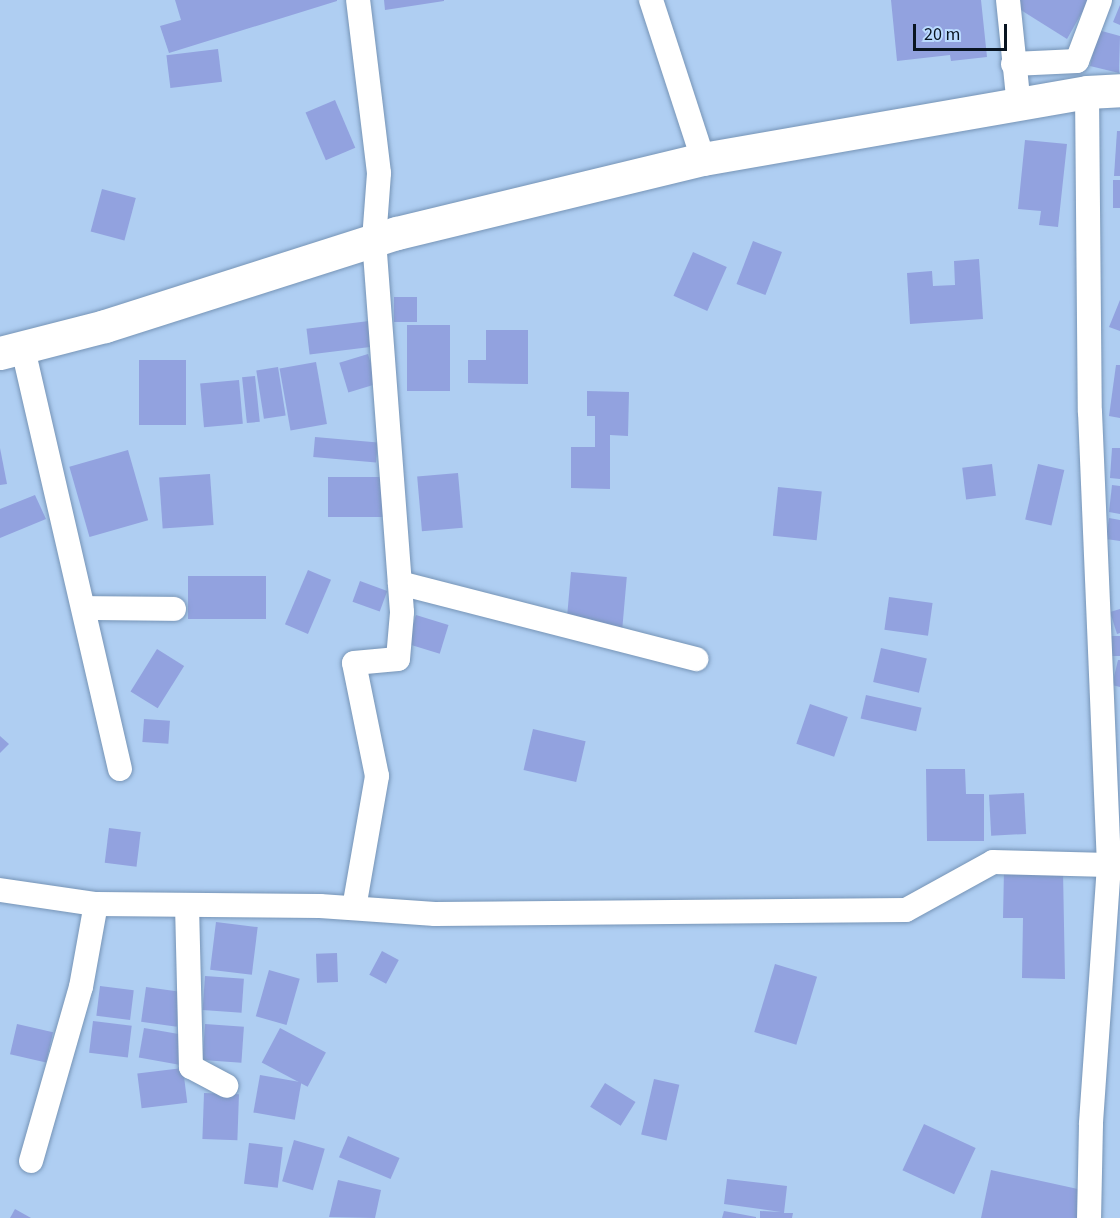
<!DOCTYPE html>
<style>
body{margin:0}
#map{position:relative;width:1120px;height:1218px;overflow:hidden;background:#afcef2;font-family:"Source Sans 3",sans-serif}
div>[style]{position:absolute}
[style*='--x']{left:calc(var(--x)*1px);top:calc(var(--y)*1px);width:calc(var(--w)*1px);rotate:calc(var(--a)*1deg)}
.building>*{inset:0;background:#92a2df;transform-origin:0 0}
.roads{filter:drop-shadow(0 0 2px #7694b6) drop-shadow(0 0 2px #7694b6)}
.street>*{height:24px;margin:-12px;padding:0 12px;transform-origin:12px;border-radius:12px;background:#fff}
.secondary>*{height:33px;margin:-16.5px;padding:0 16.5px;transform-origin:16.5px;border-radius:16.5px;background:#fff}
span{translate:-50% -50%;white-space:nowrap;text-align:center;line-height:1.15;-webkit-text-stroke:4.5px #bbdbff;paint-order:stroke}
.scale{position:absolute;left:913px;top:24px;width:94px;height:27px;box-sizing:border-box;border:3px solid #091521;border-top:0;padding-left:8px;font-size:18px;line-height:21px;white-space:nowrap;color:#091521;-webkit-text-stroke:4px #bbdbff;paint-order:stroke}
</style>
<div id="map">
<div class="building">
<div style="clip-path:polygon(175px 0,337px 0,337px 1px,169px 53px,160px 26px,181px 20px)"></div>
<div style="clip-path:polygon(384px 0,444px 0,444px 1px,385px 10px)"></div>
<div style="clip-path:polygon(891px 0,981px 0,987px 57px,951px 61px,950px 55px,897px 61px)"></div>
<div style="clip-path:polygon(1020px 0,1089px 0,1067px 39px,1016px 7px)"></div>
<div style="clip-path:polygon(1120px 5px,1120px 25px,1113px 22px)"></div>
<div style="clip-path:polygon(1098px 30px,1120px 36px,1119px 73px,1090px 66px)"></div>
<div style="left:218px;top:49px;width:33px;height:52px;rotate:83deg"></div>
<div style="left:335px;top:100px;width:52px;height:32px;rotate:67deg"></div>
<div style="clip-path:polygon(1117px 131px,1120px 131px,1120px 176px,1114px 176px)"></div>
<div style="clip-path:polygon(1025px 140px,1067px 144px,1058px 227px,1039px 225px,1041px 211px,1018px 209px)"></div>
<div style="left:1113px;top:180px;width:7px;height:28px"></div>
<div style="left:102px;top:189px;width:35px;height:44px;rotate:15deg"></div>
<div style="left:753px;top:241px;width:31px;height:46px;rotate:21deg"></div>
<div style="left:693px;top:252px;width:37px;height:48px;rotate:24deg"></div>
<div style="clip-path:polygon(979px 259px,983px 319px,910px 324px,907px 273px,932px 271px,933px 286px,955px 285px,954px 261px)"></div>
<div style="left:394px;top:297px;width:23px;height:25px"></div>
<div style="clip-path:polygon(1120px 300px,1120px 331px,1109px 327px)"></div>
<div style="left:369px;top:321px;width:26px;height:63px;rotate:83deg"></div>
<div style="left:407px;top:325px;width:43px;height:66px"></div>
<div style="clip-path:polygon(486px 330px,528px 330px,528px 384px,468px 383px,468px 360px,486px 360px)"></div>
<div style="left:368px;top:354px;width:31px;height:30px;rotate:73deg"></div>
<div style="left:139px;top:360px;width:47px;height:65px"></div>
<div style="left:316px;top:362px;width:63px;height:37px;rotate:80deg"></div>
<div style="clip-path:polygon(1116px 365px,1120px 365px,1120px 418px,1109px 416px)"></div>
<div style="left:278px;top:367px;width:49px;height:22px;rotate:81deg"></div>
<div style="left:255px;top:376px;width:46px;height:13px;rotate:84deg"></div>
<div style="left:239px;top:380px;width:44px;height:39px;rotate:85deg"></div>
<div style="clip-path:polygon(587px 391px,629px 392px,628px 436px,610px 435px,610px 489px,571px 488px,571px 447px,595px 447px,595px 416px,587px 416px)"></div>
<div style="left:315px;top:437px;width:63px;height:20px;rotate:5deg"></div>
<div style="clip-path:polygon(0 448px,7px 484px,0 485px)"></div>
<div style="clip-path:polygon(1112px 448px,1120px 448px,1120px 479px,1110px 478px)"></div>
<div style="left:128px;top:450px;width:73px;height:61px;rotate:74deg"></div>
<div style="left:992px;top:464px;width:32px;height:30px;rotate:83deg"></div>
<div style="left:1038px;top:464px;width:27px;height:57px;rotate:13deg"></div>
<div style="left:458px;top:473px;width:55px;height:41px;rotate:85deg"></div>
<div style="left:210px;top:474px;width:51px;height:51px;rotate:86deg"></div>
<div style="left:328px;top:477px;width:56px;height:40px"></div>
<div style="clip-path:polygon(1112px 485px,1120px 486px,1120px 514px,1109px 512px)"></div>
<div style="left:778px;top:487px;width:44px;height:49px;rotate:6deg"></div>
<div style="clip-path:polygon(35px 495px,46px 519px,0 538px,0 509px)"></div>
<div style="clip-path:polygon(1109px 518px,1120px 520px,1120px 541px,1106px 539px)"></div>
<div style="left:308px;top:570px;width:25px;height:59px;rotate:23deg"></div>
<div style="left:571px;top:572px;width:56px;height:54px;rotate:5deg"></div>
<div style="left:188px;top:576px;width:78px;height:43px"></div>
<div style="left:360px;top:581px;width:29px;height:22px;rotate:20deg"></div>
<div style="left:889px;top:597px;width:44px;height:33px;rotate:8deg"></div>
<div style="clip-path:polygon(1120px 609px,1120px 633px,1117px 634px,1110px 612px)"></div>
<div style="left:416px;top:615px;width:34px;height:30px;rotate:17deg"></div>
<div style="left:1120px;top:636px;width:20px;height:12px;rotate:90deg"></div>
<div style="left:881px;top:648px;width:47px;height:35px;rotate:13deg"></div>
<div style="left:157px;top:649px;width:32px;height:50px;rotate:32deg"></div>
<div style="clip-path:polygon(1118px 660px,1120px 660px,1120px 687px,1112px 685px)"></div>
<div style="left:866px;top:695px;width:57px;height:24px;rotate:13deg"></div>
<div style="left:810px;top:704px;width:40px;height:42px;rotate:19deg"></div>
<div style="left:144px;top:719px;width:26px;height:23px;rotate:4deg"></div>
<div style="left:533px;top:729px;width:54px;height:42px;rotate:13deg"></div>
<div style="clip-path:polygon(0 736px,9px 744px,0 753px)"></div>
<div style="clip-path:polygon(926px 769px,965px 769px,966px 794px,984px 794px,984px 841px,927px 841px)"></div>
<div style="left:1024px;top:793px;width:41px;height:35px;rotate:87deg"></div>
<div style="left:109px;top:828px;width:32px;height:35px;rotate:7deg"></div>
<div style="clip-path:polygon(1004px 870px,1063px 871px,1065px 979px,1022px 978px,1023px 918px,1003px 918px)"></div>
<div style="left:216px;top:922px;width:42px;height:48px;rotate:7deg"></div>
<div style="left:382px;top:951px;width:19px;height:27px;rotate:28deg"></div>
<div style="left:337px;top:953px;width:29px;height:21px;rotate:88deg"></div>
<div style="left:775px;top:964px;width:44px;height:71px;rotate:17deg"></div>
<div style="left:269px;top:970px;width:32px;height:48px;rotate:16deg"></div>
<div style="left:205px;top:976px;width:39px;height:34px;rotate:4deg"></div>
<div style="left:100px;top:986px;width:34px;height:30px;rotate:7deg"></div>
<div style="left:146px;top:987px;width:36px;height:35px;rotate:8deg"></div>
<div style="left:93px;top:1021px;width:39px;height:32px;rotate:7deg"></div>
<div style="left:17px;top:1024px;width:37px;height:31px;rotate:13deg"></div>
<div style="left:205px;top:1024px;width:39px;height:36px;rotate:4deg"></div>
<div style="left:144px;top:1028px;width:41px;height:30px;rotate:10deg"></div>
<div style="left:280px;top:1028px;width:52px;height:39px;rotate:28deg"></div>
<div style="left:183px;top:1068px;width:35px;height:46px;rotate:83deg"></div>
<div style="left:260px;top:1075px;width:42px;height:38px;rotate:10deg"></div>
<div style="left:654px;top:1079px;width:26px;height:57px;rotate:13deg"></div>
<div style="left:605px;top:1083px;width:36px;height:28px;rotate:32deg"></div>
<div style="left:204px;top:1093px;width:35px;height:46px;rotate:2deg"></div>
<div style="left:924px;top:1124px;width:57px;height:51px;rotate:25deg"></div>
<div style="left:348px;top:1136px;width:56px;height:23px;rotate:23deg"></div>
<div style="left:294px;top:1140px;width:32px;height:43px;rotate:16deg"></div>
<div style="left:249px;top:1143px;width:34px;height:41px;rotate:7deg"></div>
<div style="clip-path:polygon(991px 1170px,1087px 1191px,1081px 1218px,981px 1218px)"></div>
<div style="clip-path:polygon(727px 1179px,787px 1186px,784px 1213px,793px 1213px,792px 1218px,760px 1218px,760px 1211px,781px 1212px,724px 1204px)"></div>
<div style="clip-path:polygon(338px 1180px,381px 1190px,375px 1218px,329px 1217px)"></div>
<div style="clip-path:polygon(15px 1209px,31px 1218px,10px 1218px)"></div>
<div style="clip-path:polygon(724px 1211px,756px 1217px,756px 1218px,722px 1218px)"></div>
</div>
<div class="roads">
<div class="street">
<div style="--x:651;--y:0;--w:167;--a:71.9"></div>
<div style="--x:1008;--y:0;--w:107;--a:84.1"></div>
<div style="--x:1013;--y:64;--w:64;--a:-2.7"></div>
<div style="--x:1077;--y:61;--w:65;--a:-69.3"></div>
<div style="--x:1087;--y:92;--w:320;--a:89.5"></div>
<div style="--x:1090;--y:412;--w:453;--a:87.6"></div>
<div style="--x:1109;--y:865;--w:260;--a:94"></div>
<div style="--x:1091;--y:1124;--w:94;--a:91.2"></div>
<div style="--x:23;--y:349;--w:431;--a:77"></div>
<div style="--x:400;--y:583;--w:306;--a:14.4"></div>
<div style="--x:84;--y:608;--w:90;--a:0.6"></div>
<div style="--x:0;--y:890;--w:97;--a:8.3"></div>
<div style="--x:96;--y:904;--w:224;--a:0.5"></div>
<div style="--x:320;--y:906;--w:115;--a:4"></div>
<div style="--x:435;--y:914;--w:471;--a:-0.5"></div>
<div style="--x:906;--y:910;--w:99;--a:-28.9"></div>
<div style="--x:993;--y:862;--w:116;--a:1.5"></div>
<div style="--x:187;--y:905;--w:162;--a:88.6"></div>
<div style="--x:191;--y:1067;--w:40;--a:28"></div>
<div style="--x:354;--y:908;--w:134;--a:-80.1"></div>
<div style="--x:377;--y:776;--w:115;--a:-101.5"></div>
<div style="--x:354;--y:663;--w:44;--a:-5.2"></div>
<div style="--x:398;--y:659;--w:47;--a:-85.1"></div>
<div style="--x:402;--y:612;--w:373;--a:-94.3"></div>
<div style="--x:374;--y:240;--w:67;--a:-85.7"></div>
<div style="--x:379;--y:173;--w:174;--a:-96.9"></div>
<div style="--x:31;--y:1161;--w:181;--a:-74"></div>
<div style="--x:81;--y:987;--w:84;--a:-79.8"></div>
</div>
<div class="secondary">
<div style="--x:0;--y:353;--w:108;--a:-14.4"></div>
<div style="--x:105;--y:326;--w:306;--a:-17.7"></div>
<div style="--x:397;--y:233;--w:315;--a:-13.6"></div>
<div style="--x:703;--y:159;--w:390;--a:-9.9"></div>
<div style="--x:1087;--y:92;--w:33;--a:-3"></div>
</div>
</div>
<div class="scale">20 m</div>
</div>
